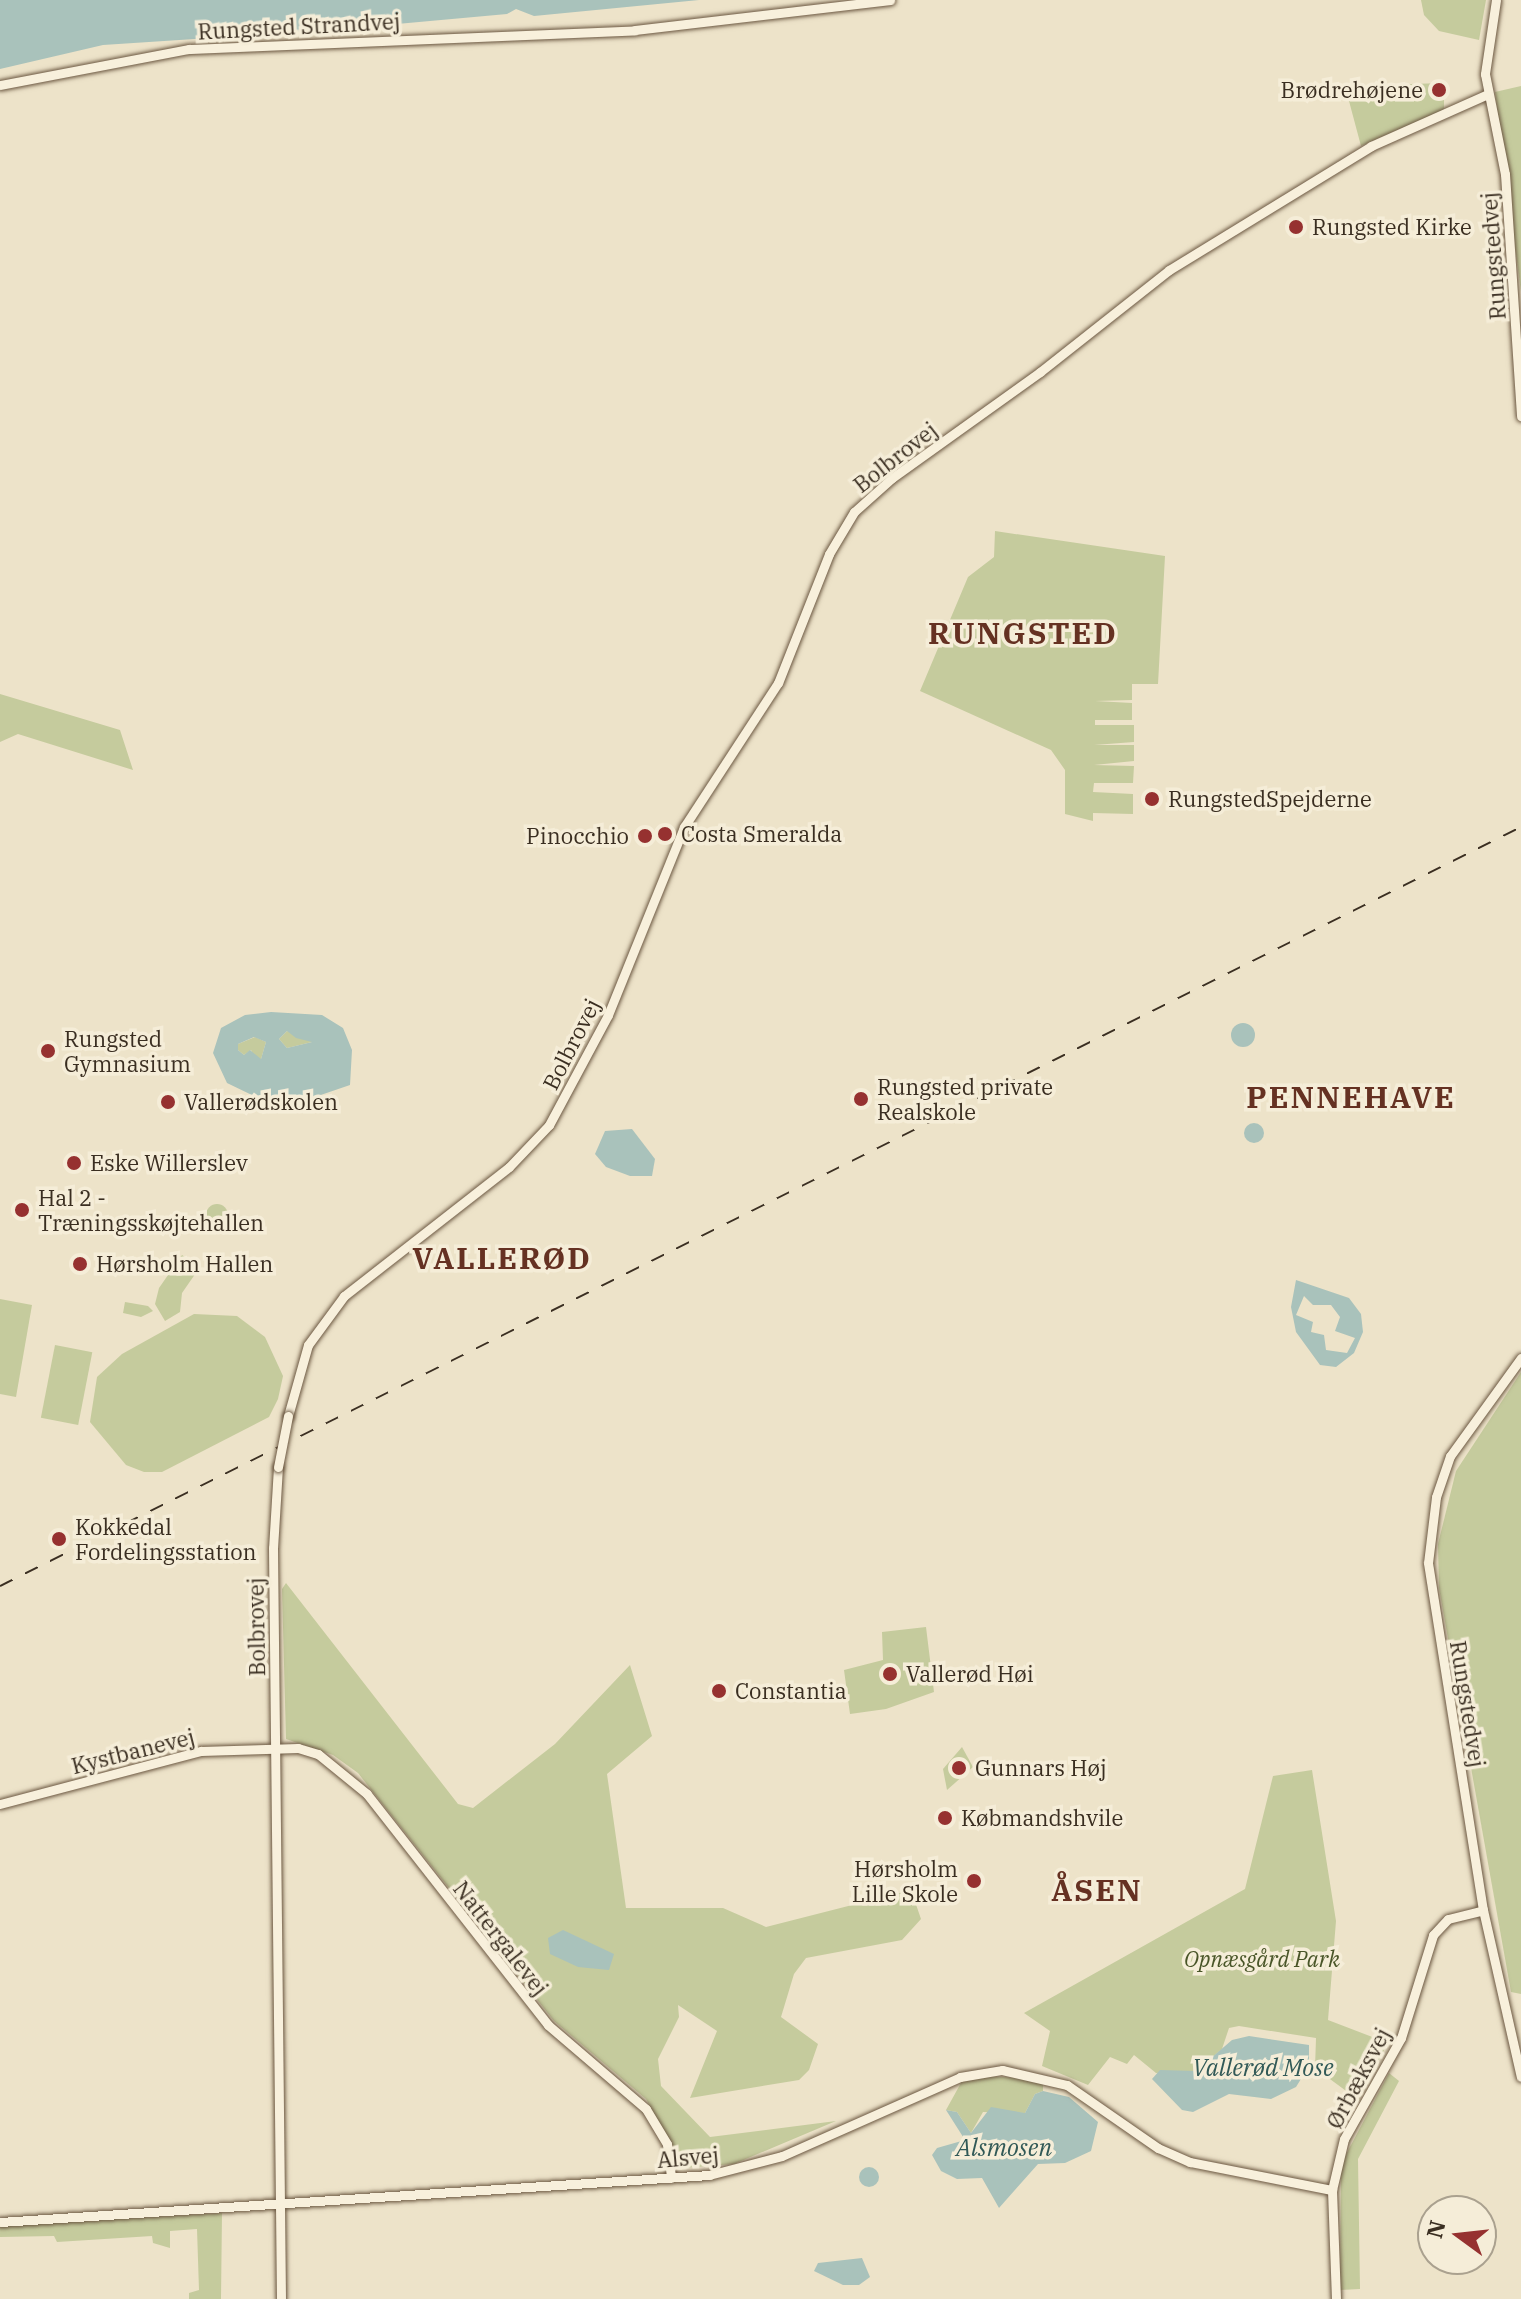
<!DOCTYPE html>
<meta charset="utf-8">
<style>
body{margin:0}
#map{position:relative;width:1521px;height:2299px;overflow:hidden;background:#ede3c9;font-family:"IBM Plex Serif",serif}
div>[style]{position:absolute}
[style*='--x']{left:calc(var(--x)*1px);top:calc(var(--y)*1px);width:calc(var(--w)*1px);rotate:calc(var(--a)*1deg)}
.green>*{inset:0;background:#c5cb9d;transform-origin:0 0}
.round{border-radius:50%}
.water>*{inset:0;background:#a9c2bb}
.roads{filter:drop-shadow(0 0 2px #6b5741) drop-shadow(0 0 2px #6b5741)}
.secondary>*{height:9px;margin:-4.5px;padding:0 4.5px;transform-origin:4.5px;border-radius:4.5px;background:#f8f0dc}
.rail>*{height:2px;margin-top:-1px;transform-origin:0;background:repeating-linear-gradient(90deg,#3a2e21 0 14px,transparent 0 28px)}
.bridges{filter:drop-shadow(0 0 2px #6b5741) drop-shadow(0 0 2px #6b5741)}
.secondary-bridge>*{height:9px;margin:-4.5px;padding:0 4.5px;transform-origin:4.5px;border-radius:4.5px;background:#f8f0dc}
.dots>*{width:22px;height:22px;translate:-50% -50%;box-sizing:border-box;border:4px solid #f5edd8;border-radius:50%}
span{translate:-50% -50%;white-space:nowrap;text-align:center;line-height:1.15;-webkit-text-stroke:7px #f5edd8;paint-order:stroke}
.street-label{font-size:22px;color:#3a2e21}
.poi-label{font-size:22px;color:#3a2e21}
.right{translate:-100% -50%;text-align:right}
.left{translate:0 -50%;text-align:left}
.park-label{font-size:22px;color:#495528;font-style:italic}
.water-label{font-size:24px;color:#315957;font-style:italic}
.district-label{font-size:30px;color:#653122;font-weight:700;letter-spacing:2px}
.north{position:absolute;left:1417px;top:2195px;width:80px;height:80px;box-sizing:border-box;background:#f5edd8;border:2px solid #aaa18f;border-radius:50%;rotate:285deg;font-size:22px;font-weight:700;line-height:32px;text-align:center;color:#3a2e21}
.north::after{content:'';display:block;margin:auto;width:28px;height:36px;background:#963130;clip-path:polygon(50% 0,100% 100%,50% 72%,0 100%)}
</style>
<div id="map">
<div class="green">
<div style="clip-path:polygon(1421px 0,1486px 0,1479px 40px,1439px 31px,1424px 15px)"></div>
<div style="clip-path:polygon(1444px 83px,1444px 110px,1361px 146px,1345px 86px)"></div>
<div style="clip-path:polygon(1521px 86px,1521px 292px,1495px 92px)"></div>
<div style="clip-path:polygon(995px 531px,1165px 556px,1158px 684px,1132px 684px,1132px 700px,1095px 701px,1132px 703px,1132px 720px,1095px 720px,1095px 725px,1134px 725px,1134px 742px,1094px 745px,1134px 745px,1134px 761px,1094px 765px,1134px 766px,1133px 783px,1094px 783px,1093px 792px,1133px 794px,1133px 814px,1093px 813px,1093px 821px,1065px 814px,1065px 770px,1051px 750px,920px 691px,968px 577px,994px 557px)"></div>
<div style="clip-path:polygon(0 694px,120px 730px,133px 770px,18px 734px,0 742px)"></div>
<div style="clip-path:polygon(287px 1031px,313px 1039px,312px 1042px,287px 1048px,279px 1039px)"></div>
<div style="clip-path:polygon(255px 1037px,266px 1042px,261px 1059px,255px 1059px,251px 1050px,244px 1055px,238px 1050px,238px 1044px)"></div>
<div class="round" style="left:206px;top:1204px;width:22px;height:22px"></div>
<div style="clip-path:polygon(182px 1255px,200px 1267px,182px 1293px,180px 1312px,165px 1321px,155px 1304px,159px 1288px)"></div>
<div style="clip-path:polygon(0 1299px,32px 1305px,16px 1397px,0 1394px)"></div>
<div style="clip-path:polygon(125px 1302px,148px 1306px,153px 1311px,141px 1317px,123px 1313px)"></div>
<div style="clip-path:polygon(194px 1314px,237px 1316px,265px 1337px,283px 1376px,278px 1399px,269px 1417px,162px 1472px,144px 1472px,126px 1465px,90px 1422px,97px 1377px,122px 1354px)"></div>
<div style="left:55px;top:1345px;width:38px;height:74px;rotate:11deg"></div>
<div style="clip-path:polygon(1521px 1372px,1521px 1994px,1511px 1992px,1439px 1588px,1438px 1544px,1456px 1471px)"></div>
<div style="clip-path:polygon(286px 1583px,458px 1804px,473px 1808px,555px 1744px,630px 1665px,652px 1736px,607px 1774px,626px 1908px,723px 1908px,766px 1927px,911px 1890px,921px 1919px,902px 1940px,806px 1958px,794px 1974px,781px 2017px,818px 2044px,809px 2070px,799px 2080px,690px 2098px,717px 2031px,678px 2005px,679px 2017px,658px 2059px,661px 2086px,710px 2137px,836px 2121px,734px 2164px,683px 2168px,646px 2099px,554px 2021px,358px 1773px,333px 1755px,286px 1739px,282px 1589px)"></div>
<div style="clip-path:polygon(926px 1627px,934px 1692px,886px 1709px,850px 1714px,844px 1670px,883px 1660px,882px 1632px)"></div>
<div style="clip-path:polygon(962px 1747px,973px 1767px,947px 1790px,943px 1769px)"></div>
<div style="clip-path:polygon(1312px 1770px,1336px 1921px,1328px 2020px,1388px 2043px,1357px 2099px,1315px 2068px,1316px 2038px,1239px 2026px,1229px 2028px,1222px 2049px,1196px 2071px,1156px 2073px,1134px 2055px,1127px 2064px,1110px 2057px,1088px 2085px,1042px 2066px,1050px 2031px,1024px 2013px,1245px 1889px,1273px 1776px)"></div>
<div style="clip-path:polygon(1389px 2073px,1399px 2081px,1358px 2159px,1360px 2289px,1340px 2290px,1341px 2164px)"></div>
<div style="clip-path:polygon(983px 2076px,1024px 2078px,1043px 2083px,1043px 2091px,1035px 2094px,1025px 2113px,983px 2112px,971px 2133px,957px 2112px,946px 2110px,962px 2081px)"></div>
<div style="clip-path:polygon(222px 2213px,221px 2299px,189px 2299px,189px 2293px,199px 2290px,197px 2229px,170px 2231px,170px 2248px,153px 2243px,152px 2236px,57px 2242px,54px 2236px,0 2237px,0 2226px)"></div>
</div>
<div class="water">
<div style="clip-path:polygon(0 0,699px 0,534px 16px,516px 9px,507px 14px,331px 30px,103px 45px,0 69px)"></div>
<div style="clip-path:polygon(evenodd,271px 1012px,322px 1015px,343px 1028px,352px 1050px,350px 1085px,309px 1099px,285px 1094px,260px 1099px,227px 1083px,213px 1053px,221px 1028px,245px 1015px,271px 1012px,287px 1031px,296px 1038px,312px 1042px,287px 1048px,279px 1039px,287px 1031px,271px 1012px,254px 1037px,266px 1042px,261px 1059px,250px 1050px,244px 1055px,238px 1050px,238px 1044px,254px 1037px)"></div>
<div class="round" style="left:1231px;top:1023px;width:24px;height:24px"></div>
<div class="round" style="left:1244px;top:1123px;width:20px;height:20px"></div>
<div style="clip-path:polygon(632px 1129px,655px 1159px,652px 1176px,630px 1176px,606px 1167px,595px 1154px,605px 1131px)"></div>
<div style="clip-path:polygon(evenodd,1296px 1280px,1349px 1298px,1361px 1314px,1363px 1332px,1354px 1353px,1336px 1367px,1320px 1365px,1296px 1332px,1291px 1307px,1296px 1280px,1304px 1296px,1313px 1305px,1331px 1305px,1340px 1317px,1335px 1331px,1355px 1338px,1347px 1353px,1326px 1350px,1324px 1335px,1311px 1332px,1313px 1322px,1296px 1315px,1304px 1296px)"></div>
<div style="clip-path:polygon(563px 1930px,614px 1954px,609px 1970px,578px 1967px,550px 1954px,548px 1938px)"></div>
<div style="clip-path:polygon(1249px 2036px,1309px 2045px,1309px 2066px,1296px 2087px,1271px 2099px,1229px 2094px,1193px 2112px,1182px 2110px,1152px 2079px,1160px 2070px,1196px 2071px,1232px 2040px)"></div>
<div style="clip-path:polygon(1043px 2091px,1069px 2097px,1098px 2122px,1091px 2151px,1065px 2163px,1038px 2164px,999px 2208px,982px 2178px,957px 2179px,941px 2171px,932px 2155px,937px 2148px,965px 2140px,946px 2110px,957px 2112px,971px 2133px,991px 2107px,1025px 2113px,1035px 2094px)"></div>
<div class="round" style="left:859px;top:2167px;width:20px;height:20px"></div>
<div style="clip-path:polygon(862px 2258px,870px 2277px,859px 2285px,843px 2285px,814px 2271px,818px 2263px)"></div>
</div>
<div class="roads">
<div class="secondary">
<div style="--x:1496;--y:0;--w:75;--a:98.5"></div>
<div style="--x:1485;--y:74;--w:102;--a:78.7"></div>
<div style="--x:1505;--y:174;--w:243;--a:86.2"></div>
<div style="--x:0;--y:85;--w:192;--a:-10.8"></div>
<div style="--x:189;--y:49;--w:446;--a:-2.4"></div>
<div style="--x:635;--y:30;--w:257;--a:-6.7"></div>
<div style="--x:1521;--y:1358;--w:121;--a:125.9"></div>
<div style="--x:1450;--y:1456;--w:43;--a:108.9"></div>
<div style="--x:1436;--y:1497;--w:66;--a:96.9"></div>
<div style="--x:1428;--y:1563;--w:351;--a:81"></div>
<div style="--x:1483;--y:1910;--w:171;--a:77.2"></div>
<div style="--x:288;--y:1416;--w:74;--a:-74.3"></div>
<div style="--x:308;--y:1345;--w:61;--a:-53.7"></div>
<div style="--x:344;--y:1296;--w:209;--a:-38"></div>
<div style="--x:509;--y:1167;--w:58;--a:-46.4"></div>
<div style="--x:549;--y:1125;--w:125;--a:-61.8"></div>
<div style="--x:608;--y:1015;--w:203;--a:-68"></div>
<div style="--x:684;--y:827;--w:172;--a:-56.9"></div>
<div style="--x:778;--y:683;--w:139;--a:-68.4"></div>
<div style="--x:829;--y:554;--w:49;--a:-59.2"></div>
<div style="--x:854;--y:512;--w:51;--a:-41.8"></div>
<div style="--x:892;--y:478;--w:182;--a:-35.6"></div>
<div style="--x:1040;--y:372;--w:164;--a:-38.3"></div>
<div style="--x:1169;--y:270;--w:237;--a:-31.5"></div>
<div style="--x:1371;--y:146;--w:128;--a:-24"></div>
<div style="--x:278;--y:1467;--w:81;--a:93.5"></div>
<div style="--x:273;--y:1548;--w:751;--a:89.39"></div>
<div style="--x:0;--y:1804;--w:208;--a:-14.8"></div>
<div style="--x:201;--y:1751;--w:97;--a:-1.8"></div>
<div style="--x:298;--y:1748;--w:21;--a:17"></div>
<div style="--x:318;--y:1754;--w:63;--a:39.2"></div>
<div style="--x:367;--y:1794;--w:293;--a:51.9"></div>
<div style="--x:548;--y:2025;--w:129;--a:40.6"></div>
<div style="--x:646;--y:2109;--w:41;--a:59"></div>
<div style="--x:667;--y:2144;--w:34;--a:83"></div>
<div style="--x:0;--y:2222;--w:711;--a:-3.79"></div>
<div style="--x:709;--y:2175;--w:75;--a:-14.6"></div>
<div style="--x:782;--y:2156;--w:195;--a:-23.9"></div>
<div style="--x:960;--y:2077;--w:43;--a:-9.5"></div>
<div style="--x:1002;--y:2070;--w:67;--a:13"></div>
<div style="--x:1067;--y:2085;--w:111;--a:34.7"></div>
<div style="--x:1158;--y:2148;--w:35;--a:24"></div>
<div style="--x:1190;--y:2162;--w:145;--a:11.2"></div>
<div style="--x:1336;--y:2299;--w:109;--a:-92.1"></div>
<div style="--x:1332;--y:2190;--w:52;--a:-76.8"></div>
<div style="--x:1344;--y:2139;--w:116;--a:-60.6"></div>
<div style="--x:1401;--y:2038;--w:108;--a:-72.7"></div>
<div style="--x:1433;--y:1935;--w:22;--a:-47"></div>
<div style="--x:1448;--y:1919;--w:36;--a:-14"></div>
</div>
</div>
<div class="rail">
<div style="--x:0;--y:1586;--w:1700;--a:-26.52"></div>
</div>
<div class="bridges">
<div class="secondary-bridge">
<div style="--x:278;--y:1467;--w:52;--a:-78.9"></div>
</div>
</div>
<div class="dots">
<div style="left:1439px;top:90px;background:#963130"></div>
<div style="left:1296px;top:227px;background:#963130"></div>
<div style="left:1152px;top:799px;background:#963130"></div>
<div style="left:665px;top:834px;background:#963130"></div>
<div style="left:645px;top:836px;background:#963130"></div>
<div style="left:48px;top:1051px;background:#963130"></div>
<div style="left:861px;top:1099px;background:#963130"></div>
<div style="left:168px;top:1102px;background:#963130"></div>
<div style="left:74px;top:1163px;background:#963130"></div>
<div style="left:22px;top:1210px;background:#963130"></div>
<div style="left:80px;top:1264px;background:#963130"></div>
<div style="left:59px;top:1539px;background:#963130"></div>
<div style="left:890px;top:1674px;background:#963130"></div>
<div style="left:719px;top:1691px;background:#963130"></div>
<div style="left:959px;top:1768px;background:#963130"></div>
<div style="left:945px;top:1818px;background:#963130"></div>
<div style="left:974px;top:1881px;background:#963130"></div>
</div>
<div class="street-label">
<span style="left:299px;top:26px;rotate:-3deg">Rungsted Strandvej</span>
<span style="left:1493px;top:256px;rotate:-94deg">Rungstedvej</span>
<span style="left:895px;top:457px;rotate:-38deg">Bolbrovej</span>
<span style="left:571px;top:1044px;rotate:-63deg">Bolbrovej</span>
<span style="left:256px;top:1627px;rotate:-91deg">Bolbrovej</span>
<span style="left:1468px;top:1704px;rotate:81deg">Rungstedvej</span>
<span style="left:133px;top:1751px;rotate:-14deg">Kystbanevej</span>
<span style="left:501px;top:1938px;rotate:52deg">Nattergalevej</span>
<span style="left:1358px;top:2078px;rotate:-62deg">Ørbæksvej</span>
<span style="left:688px;top:2157px;rotate:-5deg">Alsvej</span>
</div>
<div class="poi-label">
<span class="right" style="left:1423px;top:90px">Brødrehøjene</span>
<span class="left" style="left:1312px;top:227px">Rungsted Kirke</span>
<span class="left" style="left:1168px;top:799px">RungstedSpejderne</span>
<span class="left" style="left:681px;top:834px">Costa Smeralda</span>
<span class="right" style="left:629px;top:836px">Pinocchio</span>
<span class="left" style="left:64px;top:1051px">Rungsted<br>Gymnasium</span>
<span class="left" style="left:877px;top:1099px">Rungsted private<br>Realskole</span>
<span class="left" style="left:184px;top:1102px">Vallerødskolen</span>
<span class="left" style="left:90px;top:1163px">Eske Willerslev</span>
<span class="left" style="left:38px;top:1210px">Hal 2 -<br>Træningsskøjtehallen</span>
<span class="left" style="left:96px;top:1264px">Hørsholm Hallen</span>
<span class="left" style="left:75px;top:1539px">Kokkedal<br>Fordelingsstation</span>
<span class="left" style="left:906px;top:1674px">Vallerød Høi</span>
<span class="left" style="left:735px;top:1691px">Constantia</span>
<span class="left" style="left:975px;top:1768px">Gunnars Høj</span>
<span class="left" style="left:961px;top:1818px">Købmandshvile</span>
<span class="right" style="left:958px;top:1881px">Hørsholm<br>Lille Skole</span>
</div>
<div class="park-label">
<span style="left:1262px;top:1959px">Opnæsgård Park</span>
</div>
<div class="water-label">
<span style="left:1263px;top:2068px">Vallerød Mose</span>
<span style="left:1004px;top:2148px">Alsmosen</span>
</div>
<div class="district-label">
<span style="left:1023px;top:633px">RUNGSTED</span>
<span style="left:1351px;top:1097px">PENNEHAVE</span>
<span style="left:502px;top:1258px">VALLERØD</span>
<span style="left:1097px;top:1890px">ÅSEN</span>
</div>
<div class="north">N</div>
</div>
